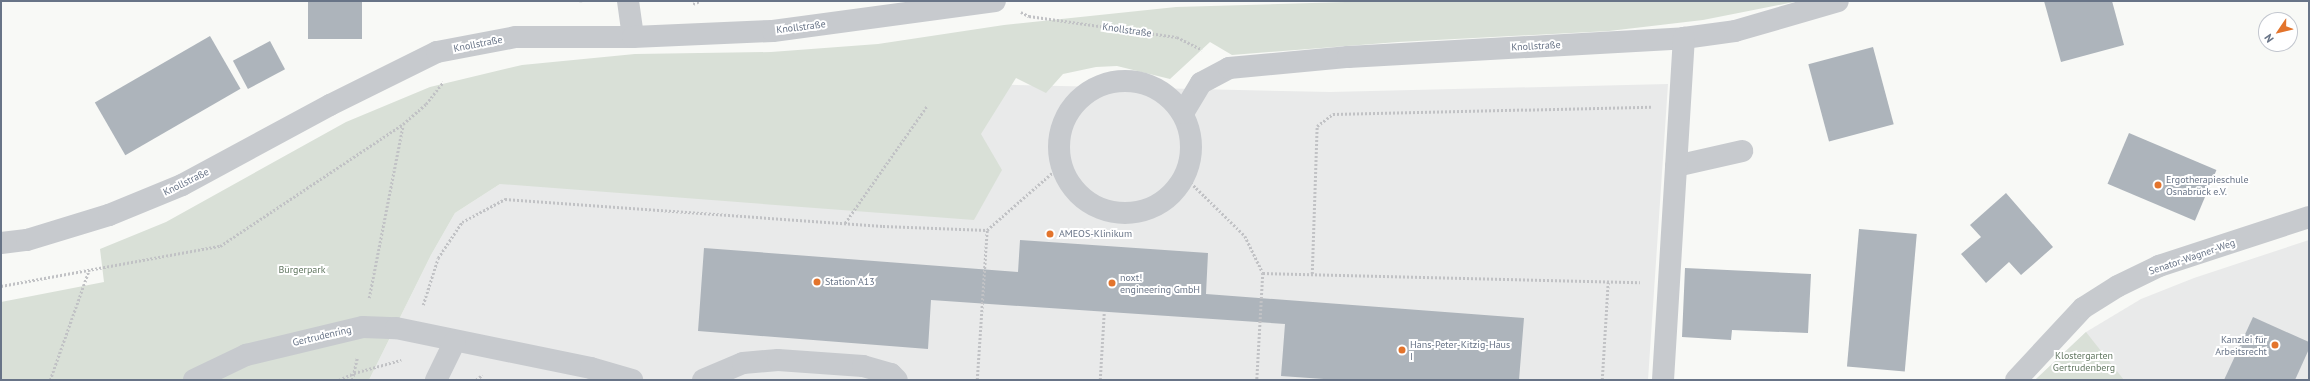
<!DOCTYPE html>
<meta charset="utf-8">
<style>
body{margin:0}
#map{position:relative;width:2310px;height:381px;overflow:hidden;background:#f8f9f6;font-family:"PT Sans",sans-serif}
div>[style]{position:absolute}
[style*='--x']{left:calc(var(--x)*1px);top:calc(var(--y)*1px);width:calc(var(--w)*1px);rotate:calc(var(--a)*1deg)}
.built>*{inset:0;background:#e9eaea}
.green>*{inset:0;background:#d9e0d7}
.building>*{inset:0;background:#adb4bb;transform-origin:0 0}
.path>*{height:2.5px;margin-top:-1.25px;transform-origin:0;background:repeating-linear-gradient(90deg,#c1c2c5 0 2px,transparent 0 4px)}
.minor>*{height:22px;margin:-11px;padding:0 11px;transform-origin:11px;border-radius:11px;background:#c7cace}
.minor>.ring{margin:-11px;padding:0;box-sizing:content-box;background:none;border:22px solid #c7cace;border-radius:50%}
.dots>*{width:11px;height:11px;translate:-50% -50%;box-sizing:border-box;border:2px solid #fff;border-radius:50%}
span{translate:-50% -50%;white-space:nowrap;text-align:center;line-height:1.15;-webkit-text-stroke:4px #fff;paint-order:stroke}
.street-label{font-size:10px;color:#687487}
.poi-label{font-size:10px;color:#687487}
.left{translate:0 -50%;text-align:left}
.right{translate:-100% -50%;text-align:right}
.park-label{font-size:10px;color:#647963}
.frame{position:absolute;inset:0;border:2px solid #687487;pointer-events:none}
.north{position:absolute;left:2258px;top:12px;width:40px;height:40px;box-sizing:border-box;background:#fff;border:1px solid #c3c7cf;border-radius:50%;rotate:235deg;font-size:11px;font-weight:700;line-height:16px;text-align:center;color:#687487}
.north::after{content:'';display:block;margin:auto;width:14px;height:18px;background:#e3742c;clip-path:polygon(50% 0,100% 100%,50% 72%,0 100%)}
</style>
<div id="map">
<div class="built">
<div style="clip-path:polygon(927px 83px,1330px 92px,1668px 84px,1648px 380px,369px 380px,431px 255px,455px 213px,500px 184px)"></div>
<div style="clip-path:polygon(2309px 240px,2309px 380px,2035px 380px,2086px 332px,2141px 299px,2194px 278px)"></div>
</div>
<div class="green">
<div style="clip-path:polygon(1379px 1px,1799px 1px,1703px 20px,1609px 31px,1398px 42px,1232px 55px,1210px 42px,1170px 79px,1117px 66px,1096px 67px,1063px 74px,1046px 93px,1016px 78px,981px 134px,1002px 170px,974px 220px,500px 184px,455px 213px,431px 255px,369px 380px,1px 380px,1px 302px,104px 282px,100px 249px,166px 222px,346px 122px,430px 87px,522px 65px,635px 54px,771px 52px,878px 44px,1004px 25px,1176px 7px)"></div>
<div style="clip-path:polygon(2086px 332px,2124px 380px,2035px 380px)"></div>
</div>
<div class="building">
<div style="left:308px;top:1px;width:54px;height:38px"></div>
<div style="clip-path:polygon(2044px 1px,2112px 1px,2124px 45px,2061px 62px)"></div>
<div style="left:210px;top:36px;width:61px;height:133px;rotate:60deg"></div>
<div style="left:270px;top:41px;width:32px;height:42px;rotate:62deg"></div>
<div style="left:1873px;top:47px;width:80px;height:67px;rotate:75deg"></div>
<div style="left:2129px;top:133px;width:95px;height:55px;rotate:23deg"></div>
<div style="clip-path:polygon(2006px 193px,2053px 247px,2021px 275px,2009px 262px,1986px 283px,1961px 254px,1981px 237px,1970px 225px)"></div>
<div style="left:1859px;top:229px;width:58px;height:138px;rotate:5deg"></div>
<div style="clip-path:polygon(1020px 240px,1208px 253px,1206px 294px,1524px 318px,1519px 380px,1338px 380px,1281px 376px,1285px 324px,931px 300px,928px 349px,698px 331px,704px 248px,1018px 272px)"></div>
<div style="clip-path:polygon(1685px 268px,1811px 274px,1808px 333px,1732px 330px,1731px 340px,1682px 337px)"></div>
<div style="clip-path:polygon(2253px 317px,2309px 342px,2309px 349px,2295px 380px,2224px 380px)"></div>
</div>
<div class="path">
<div style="--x:581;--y:1;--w:1;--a:90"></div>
<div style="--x:693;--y:4;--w:8;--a:-23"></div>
<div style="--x:1021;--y:12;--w:9;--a:27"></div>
<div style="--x:1029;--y:16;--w:149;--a:8.1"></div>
<div style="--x:1177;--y:37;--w:28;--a:27"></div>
<div style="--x:1185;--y:177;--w:84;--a:44.5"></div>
<div style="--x:1245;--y:236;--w:41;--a:64.1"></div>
<div style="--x:1263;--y:273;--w:107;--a:93.2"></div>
<div style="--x:845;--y:223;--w:143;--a:-55"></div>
<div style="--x:1263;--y:273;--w:377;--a:1.4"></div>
<div style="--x:1312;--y:274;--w:148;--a:-88.1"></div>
<div style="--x:1317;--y:126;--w:20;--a:-37"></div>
<div style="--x:1333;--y:114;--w:318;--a:-1.3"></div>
<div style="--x:1;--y:286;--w:223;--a:-10.4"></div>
<div style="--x:220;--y:246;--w:220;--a:-33.7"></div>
<div style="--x:403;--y:124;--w:30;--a:-41"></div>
<div style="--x:426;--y:104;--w:28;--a:-52"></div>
<div style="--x:369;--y:298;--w:176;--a:-78.9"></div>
<div style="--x:423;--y:305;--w:49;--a:-72.3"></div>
<div style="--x:438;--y:258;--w:43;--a:-56.3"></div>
<div style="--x:462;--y:222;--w:49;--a:-28.1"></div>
<div style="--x:505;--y:199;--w:379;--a:4.1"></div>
<div style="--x:883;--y:226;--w:104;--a:2.2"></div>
<div style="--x:50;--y:380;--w:117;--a:-70.5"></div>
<div style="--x:339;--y:380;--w:17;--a:-25"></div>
<div style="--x:354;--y:373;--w:49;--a:-15.5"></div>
<div style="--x:352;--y:380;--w:23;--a:-77"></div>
<div style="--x:476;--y:380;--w:8;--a:-40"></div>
<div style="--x:977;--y:380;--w:150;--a:-86.2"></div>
<div style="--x:987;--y:230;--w:98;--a:-41.3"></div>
<div style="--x:1100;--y:380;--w:68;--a:-86.6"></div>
<div style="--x:1602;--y:380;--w:99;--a:-86.5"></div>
</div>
<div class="minor">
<div style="--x:628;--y:1;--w:36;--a:82"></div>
<div class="ring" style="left:1059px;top:81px;width:110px;height:110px"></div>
<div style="--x:1183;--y:113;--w:35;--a:-59"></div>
<div style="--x:1201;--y:83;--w:32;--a:-28"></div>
<div style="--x:1229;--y:68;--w:120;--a:-5.3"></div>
<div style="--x:1348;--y:57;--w:337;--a:-3.2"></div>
<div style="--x:1684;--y:38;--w:51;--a:-7.8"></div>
<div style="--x:1735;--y:31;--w:107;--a:-16.2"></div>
<div style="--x:1676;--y:166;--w:68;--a:-12.8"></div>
<div style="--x:1;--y:243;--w:26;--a:-7"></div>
<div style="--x:27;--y:240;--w:86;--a:-17"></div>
<div style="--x:109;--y:215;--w:79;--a:-22.3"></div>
<div style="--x:182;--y:185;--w:168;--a:-28.4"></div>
<div style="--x:330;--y:105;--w:119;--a:-26.4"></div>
<div style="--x:437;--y:52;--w:80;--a:-10.8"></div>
<div style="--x:516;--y:37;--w:117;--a:0"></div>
<div style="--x:633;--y:37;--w:140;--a:-2.5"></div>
<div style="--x:773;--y:31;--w:224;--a:-7.7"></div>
<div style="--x:194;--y:380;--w:58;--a:-25.7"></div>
<div style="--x:246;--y:355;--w:120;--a:-13.5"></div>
<div style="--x:363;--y:327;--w:33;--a:2"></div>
<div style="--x:396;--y:328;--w:199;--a:11.6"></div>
<div style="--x:591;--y:368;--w:43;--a:16.3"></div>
<div style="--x:436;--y:380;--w:43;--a:-64"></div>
<div style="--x:703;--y:380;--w:43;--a:-23"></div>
<div style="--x:743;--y:363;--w:35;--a:-5"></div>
<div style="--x:778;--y:360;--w:85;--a:4"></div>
<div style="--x:863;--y:366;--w:29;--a:16"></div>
<div style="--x:891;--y:374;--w:8;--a:45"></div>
<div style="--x:1663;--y:380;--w:343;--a:-86.5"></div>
<div style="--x:2016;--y:380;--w:98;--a:-47.1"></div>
<div style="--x:2083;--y:308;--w:41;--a:-32.2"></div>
<div style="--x:2118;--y:286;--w:46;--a:-26"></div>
<div style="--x:2159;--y:266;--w:158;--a:-18.1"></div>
</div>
<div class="dots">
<div style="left:2158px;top:185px;background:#e3742c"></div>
<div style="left:1050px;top:234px;background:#e3742c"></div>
<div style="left:817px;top:282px;background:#e3742c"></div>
<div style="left:1112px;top:283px;background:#e3742c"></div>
<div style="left:2275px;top:345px;background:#e3742c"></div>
<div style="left:1402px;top:350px;background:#e3742c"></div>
</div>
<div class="street-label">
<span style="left:801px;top:27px;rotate:-7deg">Knollstraße</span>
<span style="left:1127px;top:30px;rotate:8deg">Knollstraße</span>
<span style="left:478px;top:44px;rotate:-11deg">Knollstraße</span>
<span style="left:1536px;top:46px;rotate:-3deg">Knollstraße</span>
<span style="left:186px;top:182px;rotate:-26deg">Knollstraße</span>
<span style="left:2192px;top:257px;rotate:-19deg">Senator-Wagner-Weg</span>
<span style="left:322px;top:336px;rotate:-13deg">Gertrudenring</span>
</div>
<div class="poi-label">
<span class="left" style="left:2166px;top:185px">Ergotherapieschule<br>Osnabrück e.V.</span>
<span class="left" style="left:1059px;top:234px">AMEOS-Klinikum</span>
<span class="left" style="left:1120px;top:283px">noxt!<br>engineering GmbH</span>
<span class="left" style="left:825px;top:282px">Station A13</span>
<span class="right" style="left:2267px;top:345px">Kanzlei für<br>Arbeitsrecht</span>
<span class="left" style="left:1410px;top:350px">Hans-Peter-Kitzig-Haus<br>I</span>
</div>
<div class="park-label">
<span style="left:302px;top:270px">Bürgerpark</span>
<span style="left:2084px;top:361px">Klostergarten<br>Gertrudenberg</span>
</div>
<div class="frame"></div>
<div class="north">N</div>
</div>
